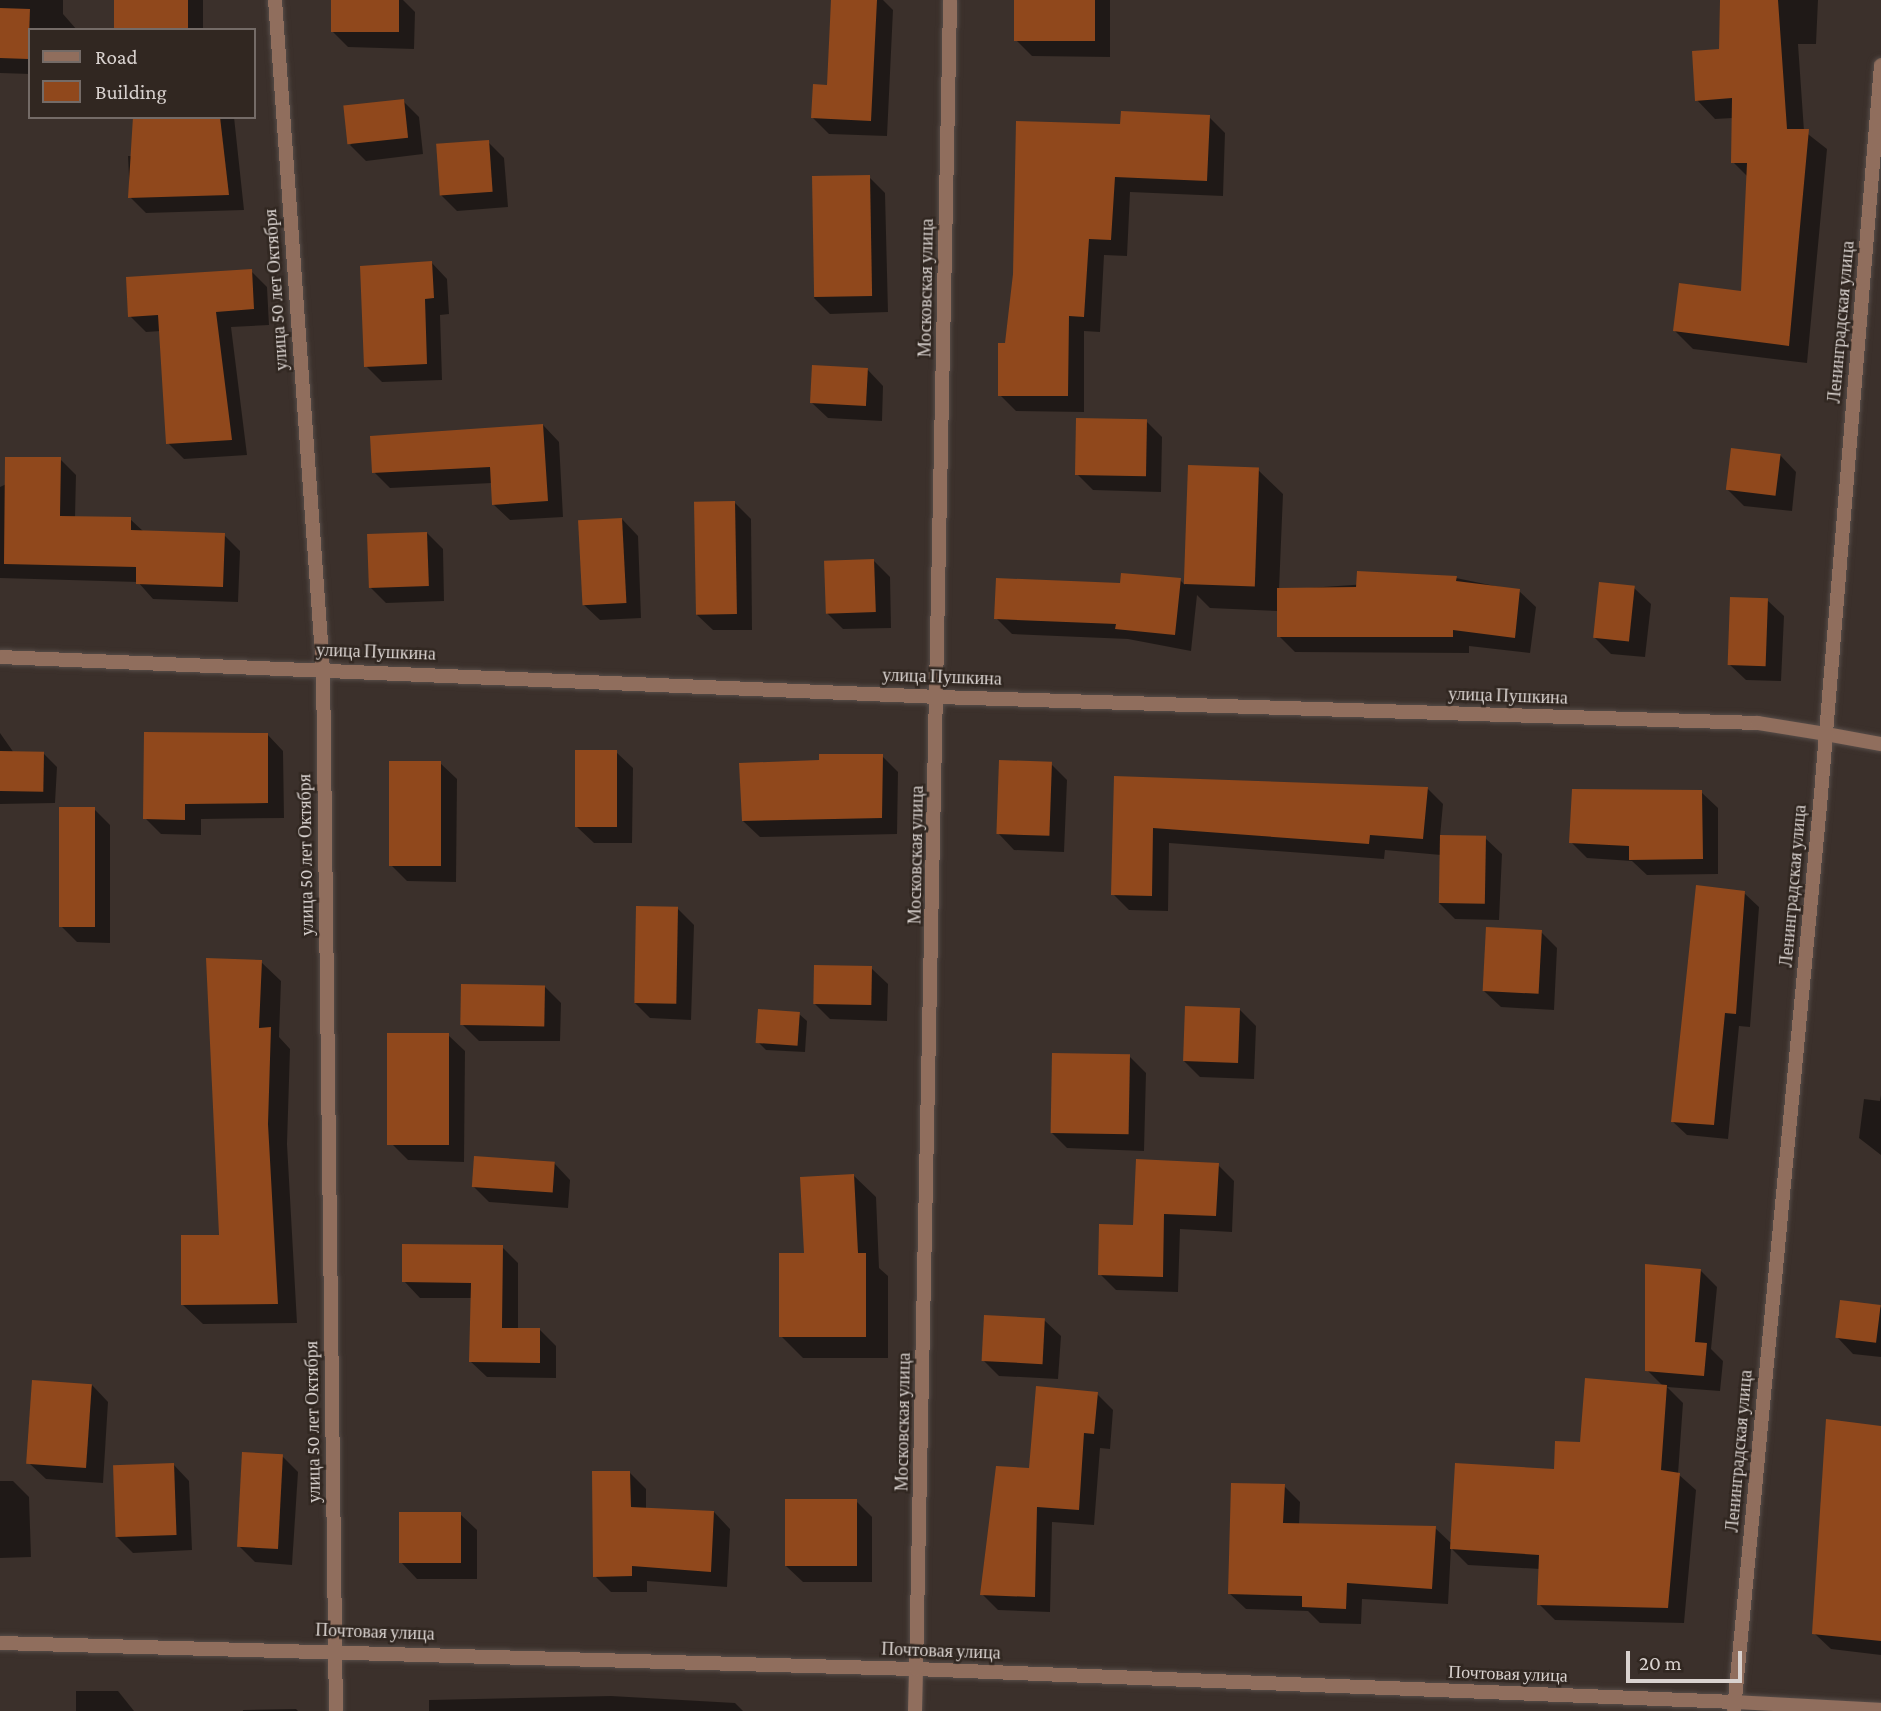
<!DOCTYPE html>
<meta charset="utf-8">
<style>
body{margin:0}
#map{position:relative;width:1881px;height:1711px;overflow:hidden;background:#3b302b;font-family:"Crimson Pro",serif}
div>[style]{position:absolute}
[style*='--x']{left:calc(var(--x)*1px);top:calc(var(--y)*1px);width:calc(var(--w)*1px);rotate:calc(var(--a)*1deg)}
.shadow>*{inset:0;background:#0007;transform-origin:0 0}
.building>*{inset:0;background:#90481c;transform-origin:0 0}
.roads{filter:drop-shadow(0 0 2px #574d49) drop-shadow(0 0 2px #574d49)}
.minor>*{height:14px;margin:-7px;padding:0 7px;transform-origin:7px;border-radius:7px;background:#906e5d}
.tertiary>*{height:14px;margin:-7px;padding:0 7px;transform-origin:7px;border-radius:7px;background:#906e5d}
span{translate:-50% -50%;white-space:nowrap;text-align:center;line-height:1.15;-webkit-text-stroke:5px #312721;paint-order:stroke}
.street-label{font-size:18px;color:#d9d2cf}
.legend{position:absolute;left:28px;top:28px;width:228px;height:91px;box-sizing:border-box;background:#312721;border:2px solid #746b67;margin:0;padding:9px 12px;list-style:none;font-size:21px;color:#d9d2cf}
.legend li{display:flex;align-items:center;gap:14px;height:35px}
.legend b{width:35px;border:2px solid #746b67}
.scale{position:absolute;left:1626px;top:1651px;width:116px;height:32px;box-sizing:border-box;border:4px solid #d9d2cf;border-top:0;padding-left:9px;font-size:21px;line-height:24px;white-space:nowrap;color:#d9d2cf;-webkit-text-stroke:5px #312721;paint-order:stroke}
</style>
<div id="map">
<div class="shadow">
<div style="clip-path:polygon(0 0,63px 0,63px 14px,77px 30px,30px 30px,30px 74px,0 73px)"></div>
<div style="left:115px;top:0;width:88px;height:30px"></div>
<div style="clip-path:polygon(333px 0,403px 0,415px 12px,414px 49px,348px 47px,332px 31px)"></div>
<div style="clip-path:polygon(833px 0,883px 0,893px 10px,887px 136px,829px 134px,813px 118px,829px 87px)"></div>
<div style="clip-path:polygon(1017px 0,1110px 0,1110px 57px,1032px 56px,1016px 40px)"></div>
<div style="clip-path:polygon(1722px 0,1818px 0,1816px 44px,1798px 44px,1804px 131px,1827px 149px,1807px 363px,1693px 349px,1675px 331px,1743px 293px,1749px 178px,1733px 162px,1733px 118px,1715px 119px,1697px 100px,1720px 51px)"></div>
<div style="clip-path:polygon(403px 101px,419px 117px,423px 154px,366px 161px,350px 145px)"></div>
<div style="clip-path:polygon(135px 117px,234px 117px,244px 210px,146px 213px,130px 197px,128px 156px,138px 156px)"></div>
<div style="clip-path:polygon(1209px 117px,1225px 133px,1223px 196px,1130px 192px,1127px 256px,1104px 255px,1100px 332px,1084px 331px,1084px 412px,1016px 411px,1000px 395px,1006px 345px,1122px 125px)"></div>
<div style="clip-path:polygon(488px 142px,504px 158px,508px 207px,457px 211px,441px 195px)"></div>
<div style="clip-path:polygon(869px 177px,885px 193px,888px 312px,830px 314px,814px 298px)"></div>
<div style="clip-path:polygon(431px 262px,447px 279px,449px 314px,440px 315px,442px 380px,382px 382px,366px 366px)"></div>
<div style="clip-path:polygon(251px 271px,267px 287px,269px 325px,231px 327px,247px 455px,184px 459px,168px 443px,161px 331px,146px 332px,130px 316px)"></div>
<div style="clip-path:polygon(867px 369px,883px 386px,882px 421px,828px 418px,811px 402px)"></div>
<div style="clip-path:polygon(1146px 421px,1162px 437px,1161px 492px,1093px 490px,1077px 474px)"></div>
<div style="clip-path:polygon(543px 425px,559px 442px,563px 517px,510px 520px,493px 504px,492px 483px,390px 488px,374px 472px)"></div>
<div style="clip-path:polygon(1780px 455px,1796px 472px,1792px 511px,1744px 506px,1728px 490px)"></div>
<div style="clip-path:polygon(60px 459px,76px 475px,75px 518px,130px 519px,144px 532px,224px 535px,240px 551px,238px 602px,153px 599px,138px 582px,0 578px,0 487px)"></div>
<div style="clip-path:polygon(1190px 467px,1258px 470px,1283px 494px,1279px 590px,1456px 578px,1519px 591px,1536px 607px,1530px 653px,1469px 646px,1469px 653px,1295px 652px,1279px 636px,1278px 611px,1210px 608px,1197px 595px,1191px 651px,1128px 639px,1012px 634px,996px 618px,1122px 585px,1180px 580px,1185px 585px)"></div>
<div style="clip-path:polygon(735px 503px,751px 519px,752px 630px,713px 630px,696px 614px)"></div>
<div style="clip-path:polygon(622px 519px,638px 536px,641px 618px,600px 620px,583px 604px)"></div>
<div style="clip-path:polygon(427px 533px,443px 549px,444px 601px,386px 603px,370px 587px)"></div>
<div style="clip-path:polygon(874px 561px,890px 577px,891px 628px,843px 629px,827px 613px)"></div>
<div style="clip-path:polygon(1634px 588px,1651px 604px,1645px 657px,1611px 654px,1595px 638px)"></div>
<div style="clip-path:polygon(1767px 600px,1784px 616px,1781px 681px,1746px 680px,1729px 664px)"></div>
<div style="clip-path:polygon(0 733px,14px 753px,44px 754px,57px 767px,55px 803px,0 804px)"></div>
<div style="clip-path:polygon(267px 734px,283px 751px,284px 818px,201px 819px,201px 835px,161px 834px,145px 818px)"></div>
<div style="clip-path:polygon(616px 752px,633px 768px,632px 843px,594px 843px,577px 827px)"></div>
<div style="clip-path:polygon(882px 756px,898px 772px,897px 834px,760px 837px,743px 821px)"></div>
<div style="clip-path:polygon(440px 763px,457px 779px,456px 882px,407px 881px,391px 865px)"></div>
<div style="clip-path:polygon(1051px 764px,1067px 780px,1064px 852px,1014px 850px,998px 833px)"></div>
<div style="clip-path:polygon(1116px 778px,1427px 788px,1443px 804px,1440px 837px,1485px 838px,1502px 854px,1499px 920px,1455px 919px,1439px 903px,1441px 855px,1385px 850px,1384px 859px,1169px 843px,1168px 911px,1129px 910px,1113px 894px)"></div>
<div style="clip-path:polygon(1701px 792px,1718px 808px,1718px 874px,1647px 875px,1632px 861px,1587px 858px,1571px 842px)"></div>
<div style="clip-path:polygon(94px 809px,110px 825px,110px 943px,77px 942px,61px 926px)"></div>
<div style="clip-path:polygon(1744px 893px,1759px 907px,1750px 1027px,1739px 1026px,1728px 1139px,1687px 1135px,1672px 1121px)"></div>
<div style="clip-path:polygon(678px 909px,694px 925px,691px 1020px,650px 1018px,634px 1002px)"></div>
<div style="clip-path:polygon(1541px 932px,1557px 948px,1554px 1010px,1501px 1007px,1484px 991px)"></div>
<div style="clip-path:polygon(261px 962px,281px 981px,279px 1037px,290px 1049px,287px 1144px,297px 1323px,203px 1324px,183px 1305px,221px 1236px)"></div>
<div style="clip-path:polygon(871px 968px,888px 984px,887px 1021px,830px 1019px,814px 1003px)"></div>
<div style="clip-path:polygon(544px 986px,561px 1003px,560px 1041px,479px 1041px,462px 1024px)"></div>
<div style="clip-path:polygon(1240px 1010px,1256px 1026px,1254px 1079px,1200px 1077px,1184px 1061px)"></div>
<div style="clip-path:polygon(799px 1014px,807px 1021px,805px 1052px,766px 1050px,758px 1042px)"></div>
<div style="clip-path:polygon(448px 1035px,465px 1051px,464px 1162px,408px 1160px,392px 1144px)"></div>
<div style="clip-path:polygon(1130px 1057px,1146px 1073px,1144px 1151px,1067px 1148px,1051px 1132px)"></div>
<div style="clip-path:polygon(1881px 1095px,1881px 1155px,1859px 1138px,1864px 1099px,1880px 1101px)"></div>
<div style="clip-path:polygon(554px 1163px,570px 1180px,568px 1208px,489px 1202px,473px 1186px)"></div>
<div style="clip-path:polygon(1218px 1165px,1234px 1181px,1232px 1232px,1180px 1229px,1178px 1292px,1116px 1290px,1100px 1274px,1135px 1227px)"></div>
<div style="clip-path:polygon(853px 1175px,876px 1197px,879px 1268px,888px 1276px,888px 1358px,803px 1358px,781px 1336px,806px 1254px)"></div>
<div style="clip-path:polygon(502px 1247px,518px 1263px,518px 1330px,540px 1330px,556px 1346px,556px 1378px,487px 1377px,470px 1361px,472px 1298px,420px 1298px,404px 1281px)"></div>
<div style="clip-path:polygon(1647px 1266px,1700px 1270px,1717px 1287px,1711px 1349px,1723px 1361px,1720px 1391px,1667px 1387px,1683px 1403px,1678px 1474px,1696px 1490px,1684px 1623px,1555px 1620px,1539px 1604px,1540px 1569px,1468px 1565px,1451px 1548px,1448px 1604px,1362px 1599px,1361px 1624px,1320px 1623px,1308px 1611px,1246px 1609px,1229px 1593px,1284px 1486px,1300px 1502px,1299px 1525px,1435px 1528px,1452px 1544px,1556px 1470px,1581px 1444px,1663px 1386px,1647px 1370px)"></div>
<div style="clip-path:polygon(1881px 1307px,1881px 1357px,1853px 1354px,1837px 1337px)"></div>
<div style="clip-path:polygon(1044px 1320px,1061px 1336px,1058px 1379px,999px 1376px,983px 1360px)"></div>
<div style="clip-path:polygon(92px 1385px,108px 1402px,103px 1483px,46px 1479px,29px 1463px)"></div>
<div style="clip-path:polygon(1097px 1394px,1113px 1410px,1110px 1449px,1100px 1448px,1094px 1525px,1052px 1522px,1050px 1612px,998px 1610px,982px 1594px,1030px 1470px)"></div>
<div style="clip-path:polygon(1881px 1428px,1881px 1655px,1831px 1649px,1814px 1633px)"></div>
<div style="clip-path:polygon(282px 1456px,298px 1472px,292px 1565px,255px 1562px,239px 1546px)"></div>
<div style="clip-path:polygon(173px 1464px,189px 1481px,192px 1550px,133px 1553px,117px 1537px)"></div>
<div style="clip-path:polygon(630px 1473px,646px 1489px,646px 1510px,714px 1512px,730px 1529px,727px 1587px,647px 1581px,647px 1592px,611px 1592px,595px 1576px)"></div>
<div style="clip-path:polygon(0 1481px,13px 1481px,29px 1497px,31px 1557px,0 1558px)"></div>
<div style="clip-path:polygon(856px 1501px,872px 1517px,872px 1582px,803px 1582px,786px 1566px)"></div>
<div style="clip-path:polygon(460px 1514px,477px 1530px,477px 1579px,417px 1579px,401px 1562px)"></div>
<div style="clip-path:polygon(76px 1691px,118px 1691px,134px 1711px,76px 1711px)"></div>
<div style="clip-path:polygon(611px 1696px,735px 1703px,743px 1711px,429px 1711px,429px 1700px)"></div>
<div style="clip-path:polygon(296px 1709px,298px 1711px,243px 1711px,243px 1710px)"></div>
</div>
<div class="building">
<div style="left:114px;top:0;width:74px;height:30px"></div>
<div style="left:331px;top:0;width:68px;height:32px"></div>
<div style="clip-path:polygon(831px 0,877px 0,871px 121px,811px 118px,813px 84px,827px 85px)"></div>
<div style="left:1014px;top:0;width:81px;height:41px"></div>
<div style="clip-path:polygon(1720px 0,1778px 0,1787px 129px,1809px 129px,1789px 346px,1673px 331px,1679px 283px,1741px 291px,1747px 163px,1731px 163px,1732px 98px,1695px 101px,1692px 51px,1719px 49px)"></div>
<div style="left:0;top:8px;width:30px;height:50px;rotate:2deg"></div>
<div style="left:404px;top:99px;width:39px;height:61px;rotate:84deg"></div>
<div style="clip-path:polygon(1121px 111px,1210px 115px,1207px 181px,1115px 177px,1111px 240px,1089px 239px,1084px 317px,1069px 316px,1068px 396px,998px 396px,998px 343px,1005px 343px,1013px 274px,1016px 121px,1120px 124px)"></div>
<div style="clip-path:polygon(133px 117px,220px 117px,229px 195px,128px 198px)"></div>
<div style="left:489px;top:140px;width:52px;height:53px;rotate:86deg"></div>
<div style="left:870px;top:175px;width:121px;height:58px;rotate:89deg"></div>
<div style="clip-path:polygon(432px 261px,434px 298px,425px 299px,427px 364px,364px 367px,360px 266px)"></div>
<div style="clip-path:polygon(252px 269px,254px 309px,216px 312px,232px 440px,166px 444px,158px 315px,128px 317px,126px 277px)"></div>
<div style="left:812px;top:365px;width:56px;height:38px;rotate:3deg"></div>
<div style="left:1076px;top:418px;width:71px;height:57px;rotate:1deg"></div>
<div style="clip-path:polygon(543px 424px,548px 501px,492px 505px,490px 467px,372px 473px,370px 436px)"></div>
<div style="left:1731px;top:448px;width:50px;height:42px;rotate:7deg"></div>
<div style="clip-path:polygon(5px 457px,61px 457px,60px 516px,131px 517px,131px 530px,225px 533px,223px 587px,136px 584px,136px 567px,4px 564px)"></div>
<div style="left:1188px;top:465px;width:71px;height:119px;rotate:2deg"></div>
<div style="left:735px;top:501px;width:113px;height:41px;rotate:89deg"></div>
<div style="left:622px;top:518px;width:85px;height:44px;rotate:87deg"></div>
<div style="left:427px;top:532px;width:54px;height:60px;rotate:88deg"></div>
<div style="left:874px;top:559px;width:53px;height:50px;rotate:88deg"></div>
<div style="clip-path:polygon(1357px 571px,1457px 576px,1456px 581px,1520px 589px,1515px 638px,1453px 630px,1453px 637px,1277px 637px,1277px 588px,1356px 587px)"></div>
<div style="clip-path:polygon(1121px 573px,1181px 578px,1175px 635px,1115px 629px,1116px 624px,994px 619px,996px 578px,1120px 583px)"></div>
<div style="left:1599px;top:582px;width:36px;height:56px;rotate:6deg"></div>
<div style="left:1730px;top:597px;width:38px;height:68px;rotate:2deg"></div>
<div style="clip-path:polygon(144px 732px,268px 733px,268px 803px,185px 804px,185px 820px,143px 819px)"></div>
<div style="left:575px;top:750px;width:42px;height:77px"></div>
<div style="left:0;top:751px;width:44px;height:40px;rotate:1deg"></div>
<div style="clip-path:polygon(819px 754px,883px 754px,882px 818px,742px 821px,739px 763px,819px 760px)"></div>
<div style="left:999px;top:760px;width:53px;height:74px;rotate:2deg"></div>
<div style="left:389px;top:761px;width:52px;height:105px"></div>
<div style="clip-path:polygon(1114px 776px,1428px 787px,1423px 839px,1370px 835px,1369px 844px,1153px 828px,1152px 896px,1111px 895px)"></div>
<div style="clip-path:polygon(1572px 789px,1702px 790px,1703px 859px,1629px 860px,1629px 846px,1569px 843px)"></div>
<div style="left:59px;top:807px;width:36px;height:120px"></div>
<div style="left:1440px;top:835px;width:46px;height:68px;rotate:1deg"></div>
<div style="clip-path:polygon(1696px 885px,1745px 891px,1736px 1014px,1725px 1013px,1714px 1125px,1671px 1122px)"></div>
<div style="left:636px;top:906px;width:42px;height:97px;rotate:1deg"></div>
<div style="left:1486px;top:927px;width:56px;height:64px;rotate:3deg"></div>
<div style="clip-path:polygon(206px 958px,262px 960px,259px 1028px,271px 1027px,268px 1124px,278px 1304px,181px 1305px,181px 1235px,219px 1235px)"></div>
<div style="left:814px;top:965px;width:58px;height:39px;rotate:1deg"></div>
<div style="left:461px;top:984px;width:84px;height:41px;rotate:1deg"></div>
<div style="left:1185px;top:1006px;width:55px;height:55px;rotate:2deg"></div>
<div style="left:758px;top:1009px;width:42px;height:34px;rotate:4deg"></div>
<div style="left:387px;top:1033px;width:62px;height:112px"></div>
<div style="left:1052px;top:1053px;width:78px;height:80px;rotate:1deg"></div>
<div style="left:474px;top:1156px;width:81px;height:31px;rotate:4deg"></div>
<div style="clip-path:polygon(1136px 1159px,1219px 1163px,1216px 1216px,1164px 1214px,1163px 1277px,1098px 1275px,1099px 1224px,1133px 1225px)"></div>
<div style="clip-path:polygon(854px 1174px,858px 1253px,866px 1253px,866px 1337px,779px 1337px,779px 1253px,804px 1253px,800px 1177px)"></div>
<div style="clip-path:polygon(402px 1244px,503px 1245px,502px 1328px,540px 1328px,540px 1363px,469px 1362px,471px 1283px,402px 1282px)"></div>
<div style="clip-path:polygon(1645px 1264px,1701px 1269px,1695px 1342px,1707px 1343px,1704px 1376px,1645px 1371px)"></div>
<div style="left:1840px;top:1300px;width:41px;height:38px;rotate:7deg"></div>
<div style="left:984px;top:1315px;width:61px;height:46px;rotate:3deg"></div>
<div style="clip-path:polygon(1585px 1378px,1667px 1385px,1661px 1470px,1680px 1473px,1668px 1608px,1537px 1605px,1539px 1555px,1450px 1549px,1455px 1463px,1554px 1469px,1555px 1441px,1580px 1442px)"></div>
<div style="left:32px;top:1380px;width:60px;height:84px;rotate:4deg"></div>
<div style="clip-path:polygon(1036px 1386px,1098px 1392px,1094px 1434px,1084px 1433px,1079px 1510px,1037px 1507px,1035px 1597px,980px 1595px,996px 1466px,1029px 1468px)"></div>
<div style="clip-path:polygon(1826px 1419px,1881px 1426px,1881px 1641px,1812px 1634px)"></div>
<div style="left:242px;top:1452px;width:41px;height:95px;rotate:3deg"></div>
<div style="left:174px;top:1463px;width:72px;height:61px;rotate:88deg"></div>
<div style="clip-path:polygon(592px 1471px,630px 1471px,631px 1507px,714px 1511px,711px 1572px,632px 1566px,632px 1576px,593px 1577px)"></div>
<div style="clip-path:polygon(1231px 1483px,1285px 1484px,1283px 1523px,1436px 1526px,1432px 1589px,1347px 1583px,1346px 1609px,1302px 1607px,1302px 1596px,1228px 1594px)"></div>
<div style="left:785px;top:1499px;width:72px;height:67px"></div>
<div style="left:399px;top:1512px;width:62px;height:51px"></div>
</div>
<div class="roads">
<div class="minor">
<div style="--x:275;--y:0;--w:671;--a:85.9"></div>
<div style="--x:323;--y:669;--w:1042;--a:89.29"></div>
<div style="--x:0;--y:657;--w:940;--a:2.44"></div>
<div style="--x:1826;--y:734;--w:56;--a:10.3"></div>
<div style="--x:1735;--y:1702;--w:146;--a:3.1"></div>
<div style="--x:915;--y:1711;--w:42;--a:-88.6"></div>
</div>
<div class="tertiary">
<div style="--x:939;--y:697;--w:819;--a:1.82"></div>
<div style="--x:1758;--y:723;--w:69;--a:9.2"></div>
<div style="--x:0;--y:1643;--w:916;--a:1.63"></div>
<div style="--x:916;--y:1669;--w:820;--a:2.31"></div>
<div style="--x:916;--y:1669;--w:1669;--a:-88.83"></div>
<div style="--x:1734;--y:1710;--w:920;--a:-84.57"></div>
<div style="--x:1821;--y:794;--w:731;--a:-85.29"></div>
</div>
</div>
<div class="street-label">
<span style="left:926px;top:288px;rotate:-89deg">Московская улица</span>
<span style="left:276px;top:290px;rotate:-94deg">улица 50 лет Октября</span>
<span style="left:1841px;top:322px;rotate:-85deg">Ленинградская улица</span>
<span style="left:376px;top:652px;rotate:2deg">улица Пушкина</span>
<span style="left:942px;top:677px;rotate:2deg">улица Пушкина</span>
<span style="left:1508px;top:696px;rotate:2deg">улица Пушкина</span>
<span style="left:306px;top:855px;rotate:-91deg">улица 50 лет Октября</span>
<span style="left:916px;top:855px;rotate:-89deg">Московская улица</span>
<span style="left:1793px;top:886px;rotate:-85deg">Ленинградская улица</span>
<span style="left:313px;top:1422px;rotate:-91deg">улица 50 лет Октября</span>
<span style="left:903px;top:1422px;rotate:-89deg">Московская улица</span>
<span style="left:1739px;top:1451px;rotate:-85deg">Ленинградская улица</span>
<span style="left:375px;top:1632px;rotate:2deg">Почтовая улица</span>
<span style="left:941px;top:1651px;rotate:2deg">Почтовая улица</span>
<span style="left:1508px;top:1674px;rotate:2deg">Почтовая улица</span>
</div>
<ul class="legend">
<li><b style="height:9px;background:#906e5d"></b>Road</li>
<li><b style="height:19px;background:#90481c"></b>Building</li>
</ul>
<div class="scale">20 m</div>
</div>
